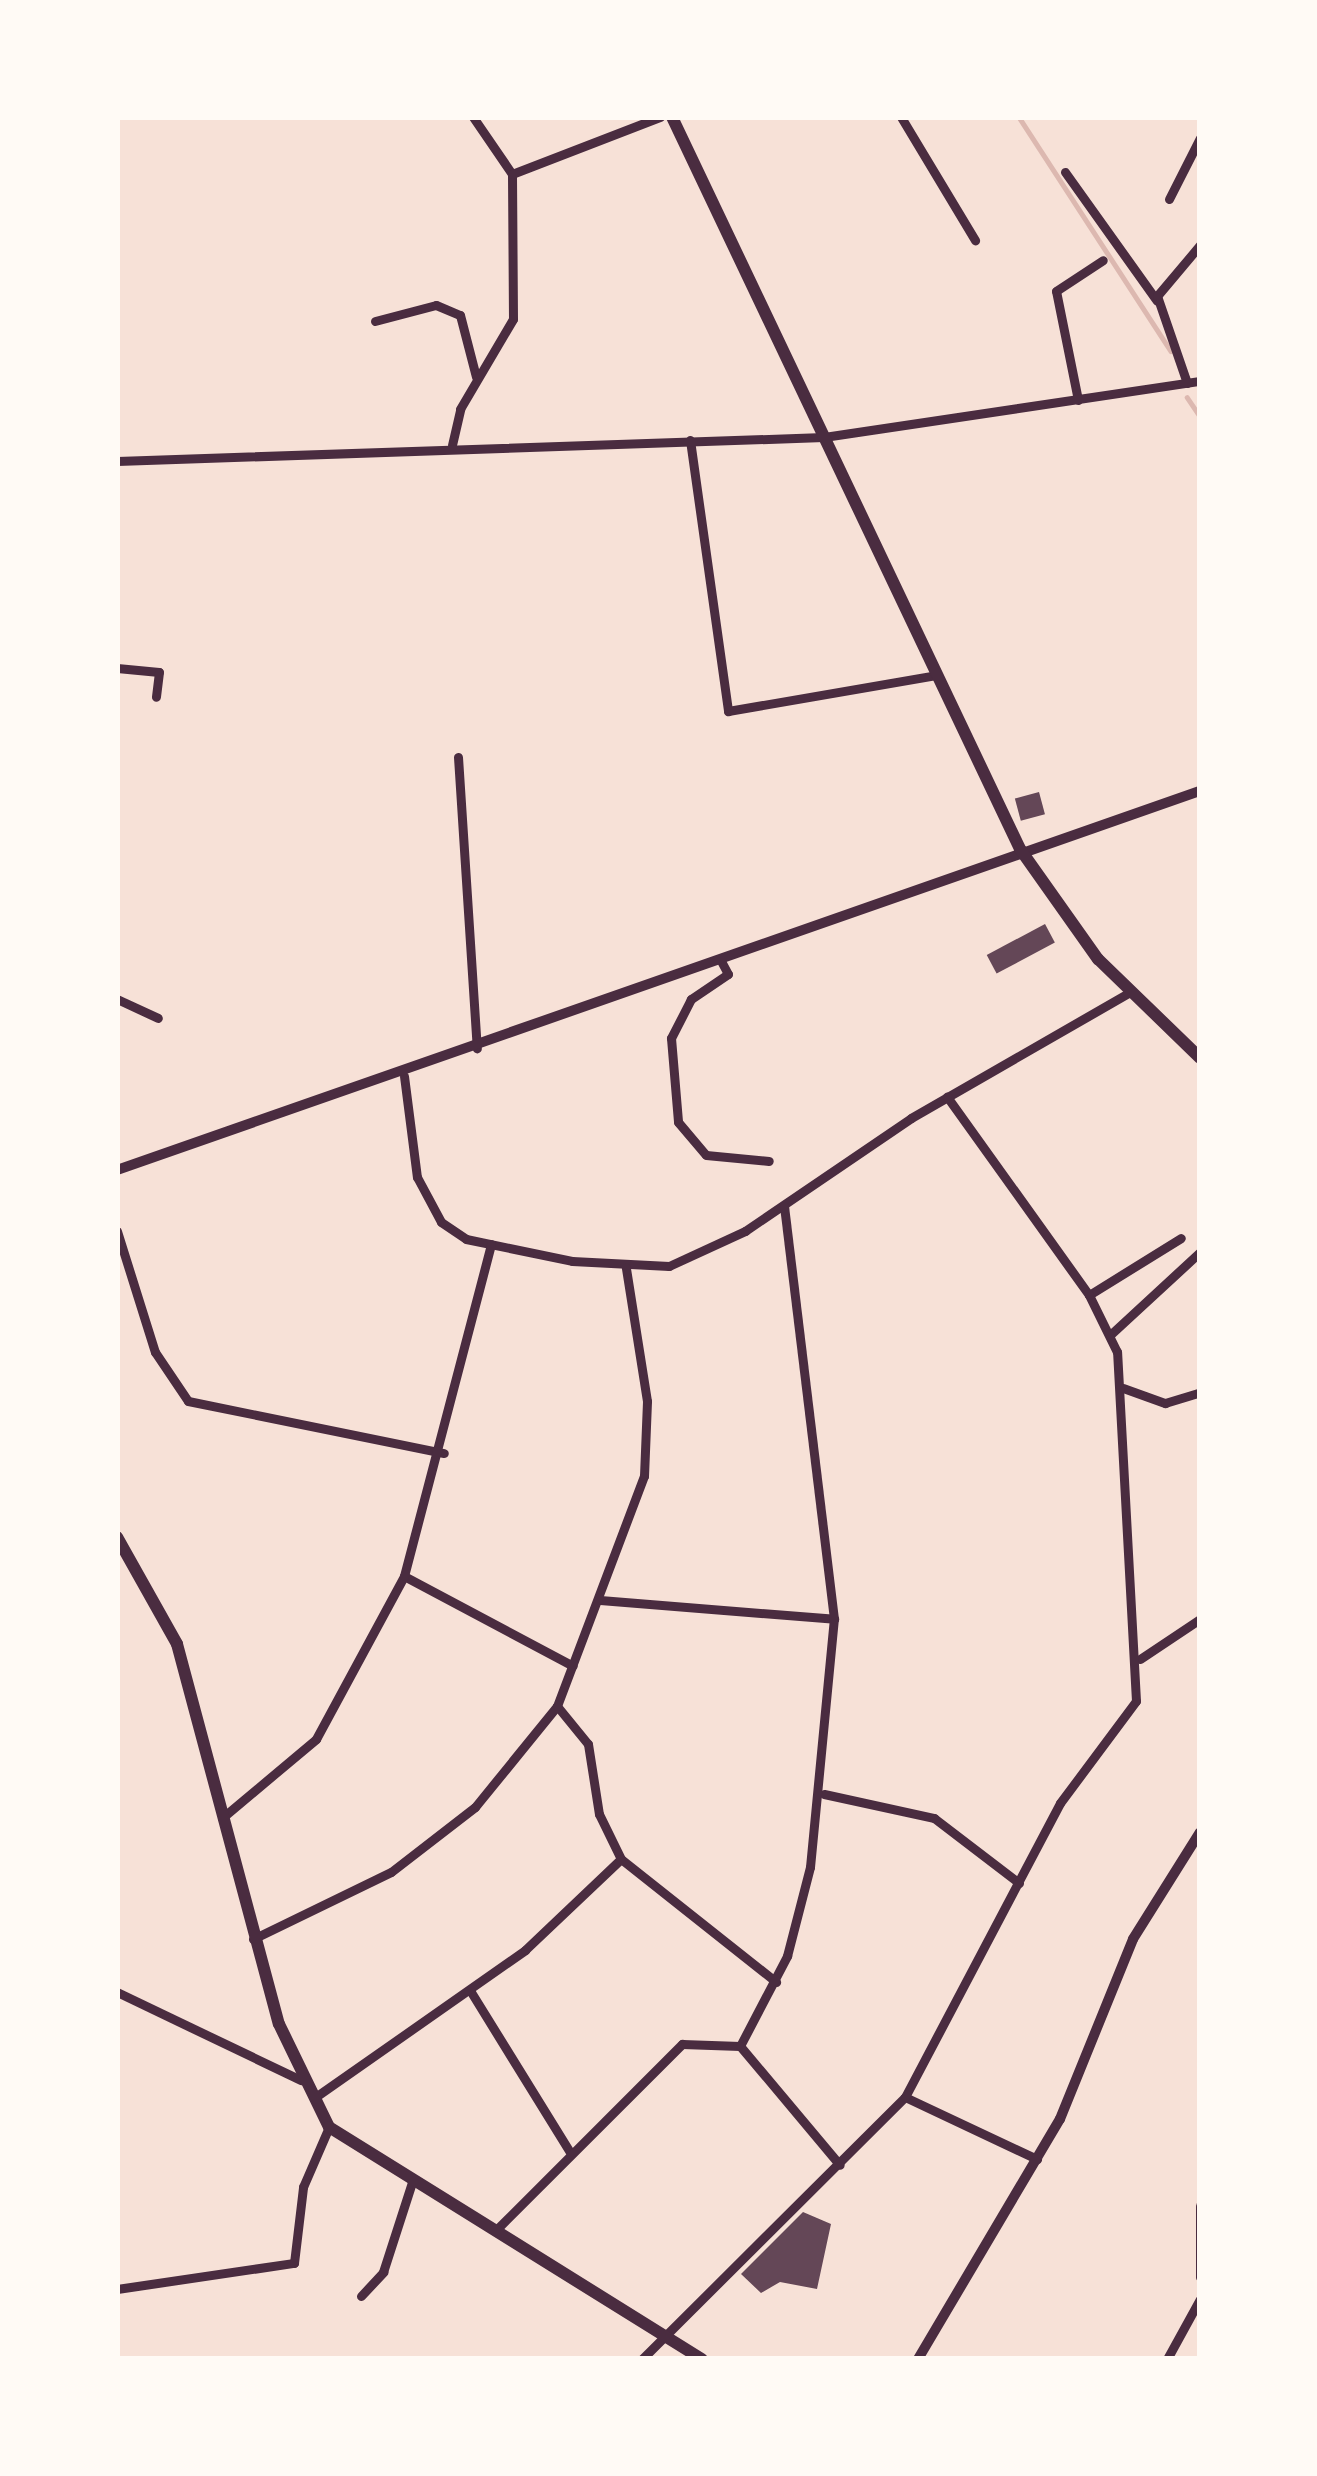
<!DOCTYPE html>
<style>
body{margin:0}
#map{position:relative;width:1317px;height:2476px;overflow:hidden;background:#f7e1d7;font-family:Figtree,sans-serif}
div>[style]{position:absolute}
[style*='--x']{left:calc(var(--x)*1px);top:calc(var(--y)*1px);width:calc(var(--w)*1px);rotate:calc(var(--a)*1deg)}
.stream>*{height:4.5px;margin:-2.25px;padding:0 2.25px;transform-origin:2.25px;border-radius:2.25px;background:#dcb8b0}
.building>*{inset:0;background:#644757;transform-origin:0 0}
.minor>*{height:9px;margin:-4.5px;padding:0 4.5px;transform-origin:4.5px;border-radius:4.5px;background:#4a2c40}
.tertiary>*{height:10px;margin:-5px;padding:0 5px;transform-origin:5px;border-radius:5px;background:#4a2c40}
.secondary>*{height:12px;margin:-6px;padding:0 6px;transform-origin:6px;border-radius:6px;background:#4a2c40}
span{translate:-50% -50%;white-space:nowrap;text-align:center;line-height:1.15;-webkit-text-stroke:12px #fffaf5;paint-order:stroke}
.frame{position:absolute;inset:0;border:120px solid #fffaf5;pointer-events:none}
</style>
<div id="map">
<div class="stream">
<div style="--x:1019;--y:117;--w:279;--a:57"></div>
<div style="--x:1187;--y:397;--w:23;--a:56"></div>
</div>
<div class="building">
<div style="left:1039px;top:792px;width:23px;height:25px;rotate:75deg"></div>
<div style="left:1045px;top:924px;width:21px;height:66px;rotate:62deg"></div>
<div style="clip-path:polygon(803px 2212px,831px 2224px,817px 2289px,780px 2282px,761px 2293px,741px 2274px)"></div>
</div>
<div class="minor">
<div style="--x:473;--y:117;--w:69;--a:55.6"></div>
<div style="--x:901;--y:117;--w:144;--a:59"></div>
<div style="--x:1065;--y:172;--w:158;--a:54.5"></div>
<div style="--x:1169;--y:199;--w:68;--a:-63.1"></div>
<div style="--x:375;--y:321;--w:63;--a:-14.7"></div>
<div style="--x:436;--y:305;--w:26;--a:23"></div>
<div style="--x:460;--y:315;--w:64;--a:75.5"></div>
<div style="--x:1187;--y:383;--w:92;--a:-109"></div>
<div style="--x:1157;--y:296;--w:67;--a:-49.9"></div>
<div style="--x:1078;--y:400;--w:111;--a:-101.4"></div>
<div style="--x:1056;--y:291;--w:56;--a:-33.4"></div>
<div style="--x:690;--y:440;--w:274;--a:82"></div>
<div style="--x:728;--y:711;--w:211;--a:-9.8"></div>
<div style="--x:452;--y:445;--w:37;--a:-77"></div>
<div style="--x:460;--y:409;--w:104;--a:-59.5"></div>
<div style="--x:513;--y:319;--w:145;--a:-90.4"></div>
<div style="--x:512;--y:174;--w:159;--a:-21.1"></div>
<div style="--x:117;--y:461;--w:707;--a:-1.94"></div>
<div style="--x:824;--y:437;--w:380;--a:-8.5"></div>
<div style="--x:117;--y:668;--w:42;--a:5.4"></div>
<div style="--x:159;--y:672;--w:25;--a:97"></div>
<div style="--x:458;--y:757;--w:292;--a:86.3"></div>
<div style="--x:720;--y:959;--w:17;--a:62"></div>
<div style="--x:728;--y:974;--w:45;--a:146"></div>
<div style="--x:691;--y:999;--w:44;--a:117.1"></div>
<div style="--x:671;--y:1038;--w:84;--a:85.2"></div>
<div style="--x:678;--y:1122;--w:43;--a:49.7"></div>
<div style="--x:706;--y:1155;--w:63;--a:5.4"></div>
<div style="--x:117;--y:999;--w:45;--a:24.9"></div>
<div style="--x:404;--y:1076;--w:102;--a:82.7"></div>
<div style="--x:417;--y:1177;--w:51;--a:61.9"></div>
<div style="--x:441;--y:1222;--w:30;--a:34"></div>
<div style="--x:466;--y:1239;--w:108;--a:11.7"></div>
<div style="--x:572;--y:1261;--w:97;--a:3"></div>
<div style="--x:669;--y:1266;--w:84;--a:-24.7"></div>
<div style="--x:745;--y:1231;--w:201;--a:-34.2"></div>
<div style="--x:911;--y:1118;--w:250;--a:-29.9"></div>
<div style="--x:117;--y:1231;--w:127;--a:72.6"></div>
<div style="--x:155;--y:1352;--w:59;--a:56"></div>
<div style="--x:188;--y:1401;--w:261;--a:11.5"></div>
<div style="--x:1089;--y:1295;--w:108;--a:-31.8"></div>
<div style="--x:1110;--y:1335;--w:122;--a:-42.7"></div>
<div style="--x:1123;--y:1388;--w:45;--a:19.7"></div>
<div style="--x:1165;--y:1403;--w:37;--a:-17"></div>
<div style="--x:404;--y:1576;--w:191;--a:28"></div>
<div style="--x:600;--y:1600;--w:235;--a:4.6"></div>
<div style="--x:1140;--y:1659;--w:72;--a:-33.7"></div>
<div style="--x:557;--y:1706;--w:49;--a:50.8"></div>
<div style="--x:588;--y:1744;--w:71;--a:81.1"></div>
<div style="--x:599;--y:1814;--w:50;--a:63.9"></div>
<div style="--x:621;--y:1859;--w:198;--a:38.4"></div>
<div style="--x:824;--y:1794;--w:113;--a:12.3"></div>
<div style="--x:934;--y:1818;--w:107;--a:37.4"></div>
<div style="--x:222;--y:1818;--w:123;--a:-40"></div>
<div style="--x:316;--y:1739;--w:185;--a:-61.6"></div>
<div style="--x:404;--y:1576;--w:343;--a:-75.3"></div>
<div style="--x:253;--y:1939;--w:153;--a:-25.9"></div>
<div style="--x:391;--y:1872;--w:106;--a:-37.7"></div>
<div style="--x:475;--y:1807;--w:130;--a:-50.9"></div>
<div style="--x:557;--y:1706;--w:246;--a:-69.3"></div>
<div style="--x:644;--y:1476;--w:75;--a:-87.7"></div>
<div style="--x:647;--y:1401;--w:135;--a:-99"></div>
<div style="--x:117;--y:1992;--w:204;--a:25.6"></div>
<div style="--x:471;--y:1992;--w:188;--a:58.3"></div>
<div style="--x:740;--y:2046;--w:102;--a:-62.4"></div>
<div style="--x:787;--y:1956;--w:92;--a:-75.5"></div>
<div style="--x:810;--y:1867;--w:249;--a:-84.5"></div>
<div style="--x:834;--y:1619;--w:416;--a:-96.9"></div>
<div style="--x:905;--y:2097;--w:146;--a:25.2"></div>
<div style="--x:314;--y:2098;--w:258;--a:-35"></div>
<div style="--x:525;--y:1950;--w:132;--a:-43.5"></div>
<div style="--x:1200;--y:2206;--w:71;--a:90"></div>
<div style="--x:497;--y:2229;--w:262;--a:-45"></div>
<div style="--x:682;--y:2044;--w:58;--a:2"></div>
<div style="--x:740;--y:2046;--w:155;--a:50"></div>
<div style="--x:117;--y:2289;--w:179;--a:-8.4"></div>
<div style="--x:294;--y:2263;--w:77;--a:-83.2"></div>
<div style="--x:303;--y:2187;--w:65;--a:-66.6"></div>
<div style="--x:361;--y:2296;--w:33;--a:-47"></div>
<div style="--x:383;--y:2272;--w:98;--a:-72.1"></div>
<div style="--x:642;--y:2359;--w:371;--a:-44.9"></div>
<div style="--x:905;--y:2097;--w:332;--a:-62.2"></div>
<div style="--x:1060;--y:1803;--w:127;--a:-53.3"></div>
<div style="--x:1136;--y:1701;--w:350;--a:-93.1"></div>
<div style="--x:1117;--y:1352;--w:64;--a:-116.2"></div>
<div style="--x:1089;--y:1295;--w:244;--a:-125.6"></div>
<div style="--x:1167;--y:2359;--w:68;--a:-61.2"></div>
</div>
<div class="tertiary">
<div style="--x:117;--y:1170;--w:1147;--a:-19.29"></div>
<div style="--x:918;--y:2359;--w:279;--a:-59.4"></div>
<div style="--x:1060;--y:2119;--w:194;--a:-67.9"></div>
<div style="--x:1133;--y:1939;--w:126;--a:-57.9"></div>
</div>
<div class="secondary">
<div style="--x:672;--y:117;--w:811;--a:64.57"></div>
<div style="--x:1020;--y:849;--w:135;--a:54.7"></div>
<div style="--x:1098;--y:959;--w:142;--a:44.1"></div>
<div style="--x:117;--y:1537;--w:123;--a:60.7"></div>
<div style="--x:177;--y:1644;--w:393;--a:75"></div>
<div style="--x:279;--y:2024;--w:114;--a:64.1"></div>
<div style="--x:329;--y:2127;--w:439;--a:31.9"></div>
</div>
<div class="frame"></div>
</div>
